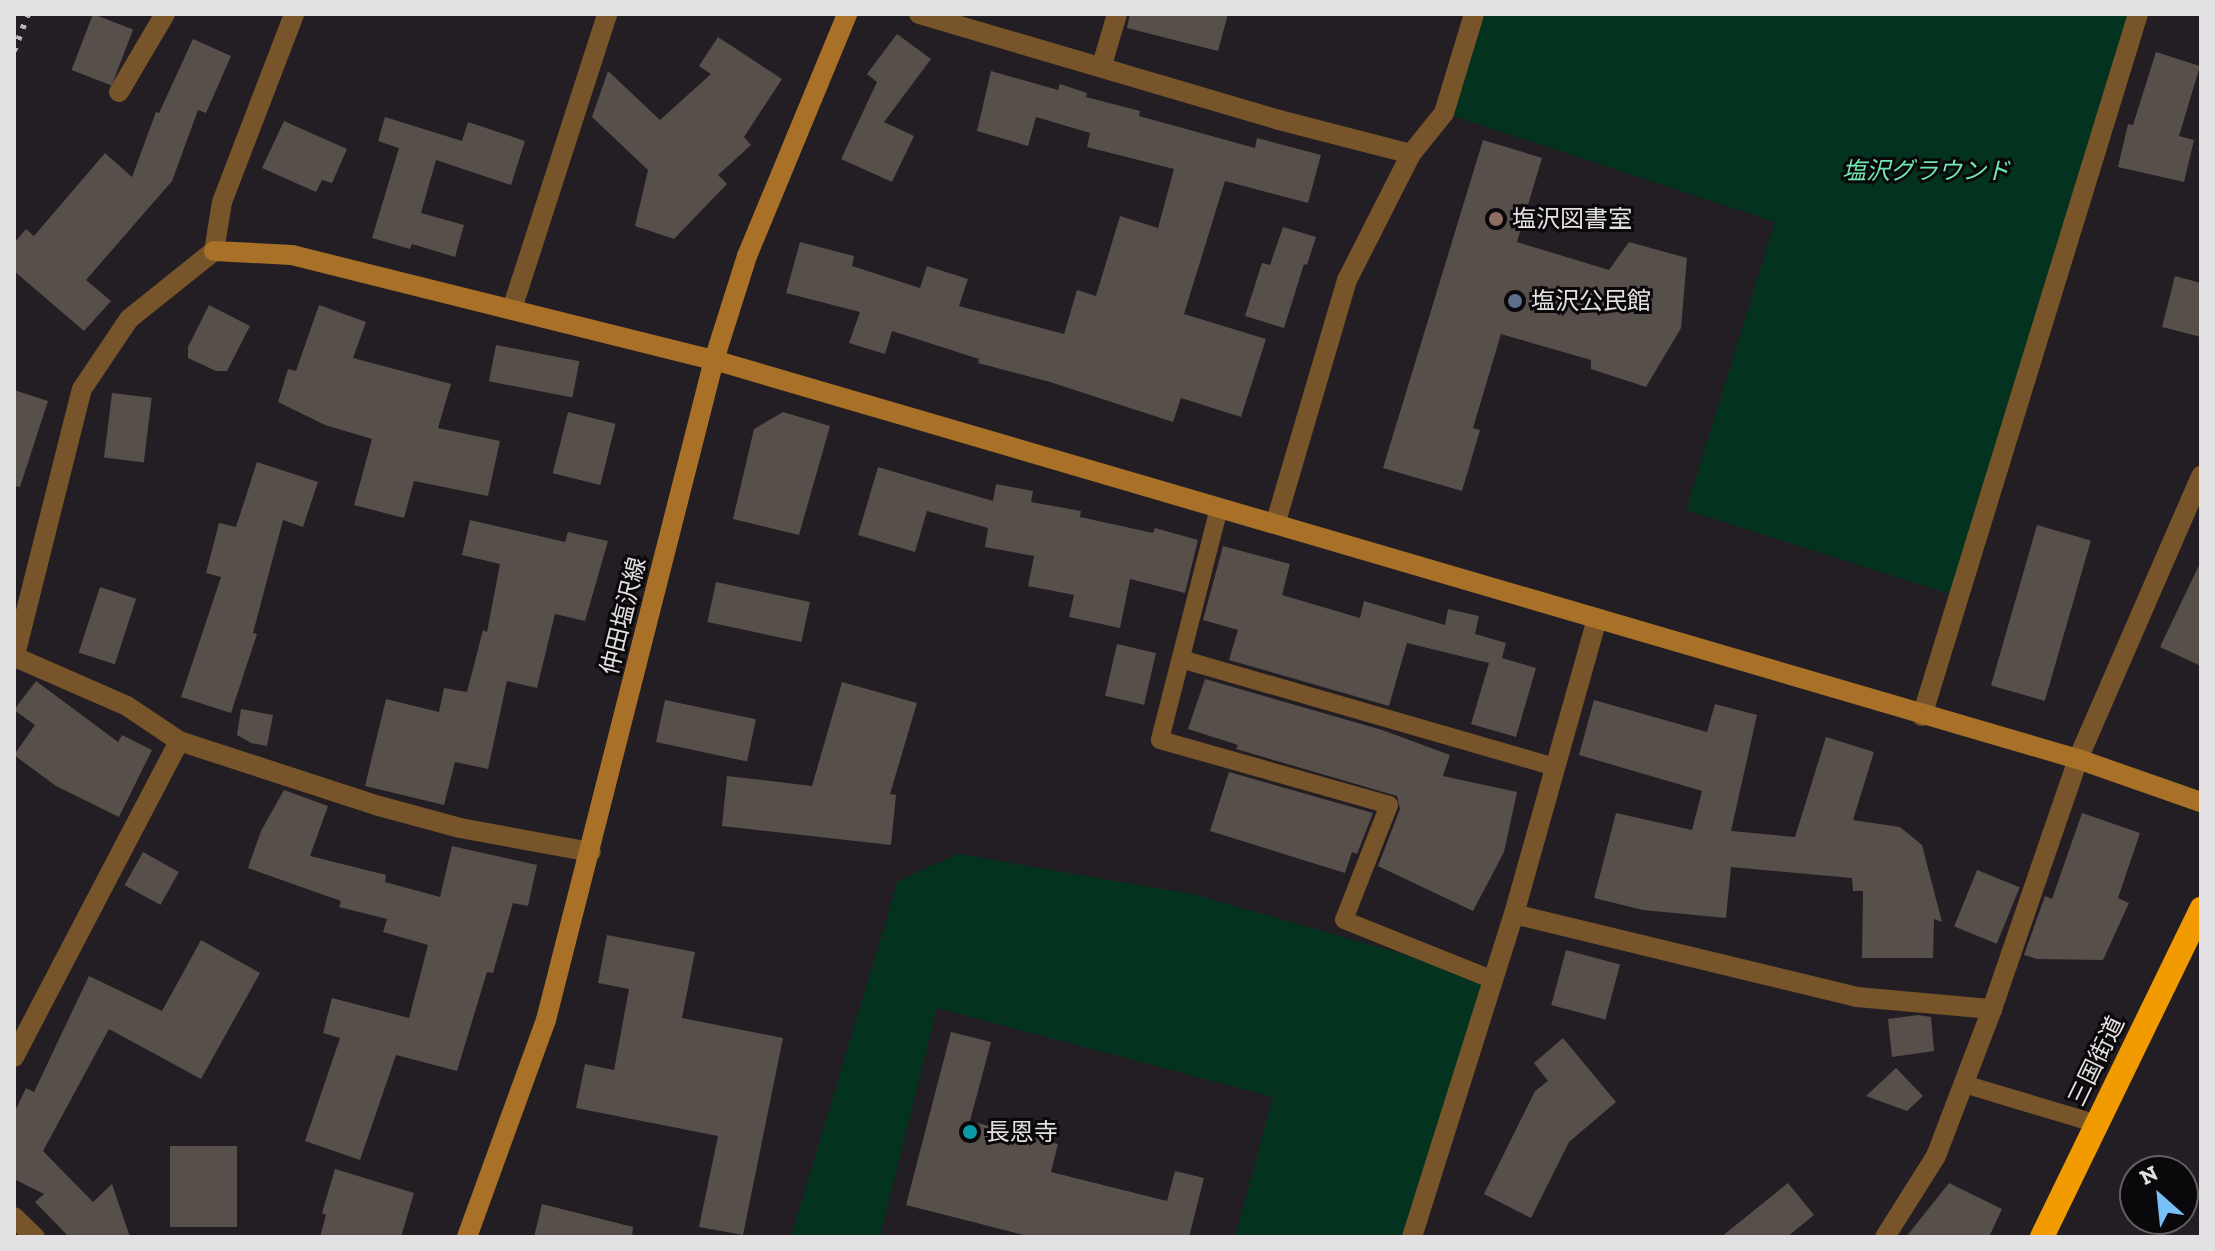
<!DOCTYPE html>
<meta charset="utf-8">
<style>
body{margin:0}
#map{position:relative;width:2215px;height:1251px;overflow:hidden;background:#231e23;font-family:"Zilla Slab","Noto Sans JP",serif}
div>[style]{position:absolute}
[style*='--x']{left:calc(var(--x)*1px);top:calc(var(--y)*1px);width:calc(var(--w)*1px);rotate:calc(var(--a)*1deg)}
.green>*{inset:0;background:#03321f}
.building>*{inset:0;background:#564f4a;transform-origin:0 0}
.lane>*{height:18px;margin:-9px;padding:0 9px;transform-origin:9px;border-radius:9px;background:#77542a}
.street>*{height:20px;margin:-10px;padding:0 10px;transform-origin:10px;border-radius:10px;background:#77542a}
.secondary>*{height:20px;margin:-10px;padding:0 10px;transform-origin:10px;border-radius:10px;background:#a97127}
.highway>*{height:24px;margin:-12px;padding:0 12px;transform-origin:12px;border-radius:12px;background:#f29b01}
.rail>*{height:6px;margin-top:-3px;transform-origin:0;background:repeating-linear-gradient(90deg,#b7b3b7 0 4px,transparent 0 12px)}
.dots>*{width:22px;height:22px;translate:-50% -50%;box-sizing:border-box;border:4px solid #0b080b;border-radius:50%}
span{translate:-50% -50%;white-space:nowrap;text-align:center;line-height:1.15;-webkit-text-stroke:6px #0b080b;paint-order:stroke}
.park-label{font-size:24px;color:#71e7af;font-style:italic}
.poi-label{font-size:24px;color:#e3e0e3}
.left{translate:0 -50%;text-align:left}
.street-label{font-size:24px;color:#e3e0e3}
.frame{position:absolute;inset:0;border:16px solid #e3e0e3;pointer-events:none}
.north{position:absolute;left:2119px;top:1155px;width:80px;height:80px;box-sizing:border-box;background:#0b080b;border:2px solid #615e61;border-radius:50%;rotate:333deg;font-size:22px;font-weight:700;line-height:32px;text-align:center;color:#e3e0e3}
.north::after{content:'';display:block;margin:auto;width:28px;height:36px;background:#79bff8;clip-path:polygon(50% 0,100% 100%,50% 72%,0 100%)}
</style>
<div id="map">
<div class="green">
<div style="clip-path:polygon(1474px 14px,2138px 14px,1959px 597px,1686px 510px,1775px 222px,1444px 113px)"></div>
<div style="clip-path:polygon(958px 854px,1192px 894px,1491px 979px,1412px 1237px,1235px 1237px,1273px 1097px,937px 1008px,880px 1237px,791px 1237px,898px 881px)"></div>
</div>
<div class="building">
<div style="left:93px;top:14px;width:43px;height:60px;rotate:21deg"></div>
<div style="clip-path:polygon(1130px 14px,1228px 14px,1218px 51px,1127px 28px)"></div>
<div style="clip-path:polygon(897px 34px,931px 59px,884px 122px,914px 136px,892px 182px,841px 159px,877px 82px,867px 74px)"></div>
<div style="clip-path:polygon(718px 37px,782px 79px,744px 137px,751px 145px,718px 175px,727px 184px,674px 239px,635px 226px,648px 170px,592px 117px,608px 71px,660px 120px,711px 74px,699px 66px)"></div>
<div style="clip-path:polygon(193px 39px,231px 56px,206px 113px,198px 110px,172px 181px,86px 280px,111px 301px,84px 331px,14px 271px,14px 243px,26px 229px,34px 236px,105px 153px,132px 177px,156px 112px,159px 113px)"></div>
<div style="clip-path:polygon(2156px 52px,2200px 66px,2179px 136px,2194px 140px,2184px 182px,2118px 167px,2128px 124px,2133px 125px)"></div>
<div style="clip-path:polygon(991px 71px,1058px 90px,1060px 84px,1087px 93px,1086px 97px,1140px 111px,1139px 116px,1255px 148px,1257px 138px,1321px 155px,1308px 203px,1225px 181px,1184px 314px,1266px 339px,1241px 417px,1181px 398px,1173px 422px,1050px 382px,978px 363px,979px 359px,892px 331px,885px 354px,849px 343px,860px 312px,786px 293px,800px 242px,854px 256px,852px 266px,920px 288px,927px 266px,968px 279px,959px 306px,1064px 334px,1077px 290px,1096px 296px,1120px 216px,1158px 228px,1174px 169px,1087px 147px,1090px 133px,1036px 117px,1028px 146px,977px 131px)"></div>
<div style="clip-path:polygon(385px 117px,462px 141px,468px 122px,525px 141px,511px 185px,436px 160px,421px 213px,464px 225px,455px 257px,412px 244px,410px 249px,372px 238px,399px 148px,378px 141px)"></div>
<div style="clip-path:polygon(284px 121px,347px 149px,332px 183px,322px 180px,316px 192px,262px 168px)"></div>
<div style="clip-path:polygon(1483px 140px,1542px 158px,1517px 242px,1609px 270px,1629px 242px,1687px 258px,1681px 328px,1646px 387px,1591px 369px,1591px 360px,1501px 334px,1473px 428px,1480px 430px,1462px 491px,1383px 468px)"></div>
<div style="clip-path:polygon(1283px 227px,1316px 237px,1307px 265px,1304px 264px,1284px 328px,1245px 316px,1262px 263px,1270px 265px)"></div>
<div style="clip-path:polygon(2175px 276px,2201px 283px,2201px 337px,2162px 327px)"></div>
<div style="clip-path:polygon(209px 305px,250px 326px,227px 371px,216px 371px,188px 358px,188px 347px)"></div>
<div style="clip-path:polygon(319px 305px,366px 322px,353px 358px,451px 384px,438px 428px,500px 441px,488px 496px,414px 481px,404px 518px,354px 505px,372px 439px,325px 425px,278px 402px,288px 369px,296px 371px)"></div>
<div style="left:496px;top:345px;width:85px;height:37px;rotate:11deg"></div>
<div style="clip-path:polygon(14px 390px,48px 401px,20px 487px,14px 486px)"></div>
<div style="left:112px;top:393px;width:40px;height:65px;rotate:7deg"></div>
<div style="left:568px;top:412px;width:49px;height:63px;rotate:14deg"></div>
<div style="clip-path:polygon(783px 412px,830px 426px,799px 535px,733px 519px,754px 429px)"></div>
<div style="clip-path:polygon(257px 462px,318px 482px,303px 527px,283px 520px,253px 633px,257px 634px,231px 713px,181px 697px,221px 577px,206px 573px,219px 523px,236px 527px)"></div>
<div style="clip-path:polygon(878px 467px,993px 501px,996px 484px,1033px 491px,1031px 502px,1081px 511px,1080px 517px,1153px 533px,1155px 528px,1198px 540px,1185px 593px,1130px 579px,1120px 628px,1069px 617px,1074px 595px,1028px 586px,1034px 556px,985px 547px,988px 528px,927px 511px,915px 552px,858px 535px)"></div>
<div style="clip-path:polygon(470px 520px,565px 542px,568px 532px,608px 541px,585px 621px,555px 614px,537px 688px,507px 681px,488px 769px,455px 762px,444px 805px,365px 786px,386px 699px,439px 712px,444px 688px,467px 692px,483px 630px,487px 632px,500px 564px,462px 555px)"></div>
<div style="left:2037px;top:525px;width:56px;height:167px;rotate:16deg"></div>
<div style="clip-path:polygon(1223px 546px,1290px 564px,1282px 595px,1360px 618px,1364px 601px,1445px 625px,1448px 609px,1479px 616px,1475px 634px,1506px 643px,1502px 658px,1536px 668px,1516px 737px,1471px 724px,1489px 663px,1407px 643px,1389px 706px,1229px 660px,1238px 630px,1203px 620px)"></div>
<div style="clip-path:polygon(2201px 561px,2201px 666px,2160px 647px)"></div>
<div style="left:716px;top:582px;width:96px;height:41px;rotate:12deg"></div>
<div style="left:100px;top:587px;width:38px;height:69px;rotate:18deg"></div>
<div style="left:1117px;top:644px;width:40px;height:53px;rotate:13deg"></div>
<div style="clip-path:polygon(1205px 679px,1382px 730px,1450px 755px,1443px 776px,1517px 792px,1504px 852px,1473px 911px,1378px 866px,1400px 809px,1397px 796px,1236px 749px,1238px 745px,1188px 729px)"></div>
<div style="clip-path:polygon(36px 681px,118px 742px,122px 735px,152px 750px,119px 817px,56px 786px,14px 755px,35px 725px,14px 710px)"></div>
<div style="clip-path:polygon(842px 682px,917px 703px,890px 794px,896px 795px,891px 845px,722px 826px,727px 776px,812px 786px)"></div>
<div style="left:665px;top:700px;width:93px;height:43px;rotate:12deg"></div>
<div style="clip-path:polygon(1594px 700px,1707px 732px,1715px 704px,1757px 715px,1731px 831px,1795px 837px,1826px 737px,1874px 752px,1853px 820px,1900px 827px,1922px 845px,1942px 922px,1934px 919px,1933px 958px,1862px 958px,1863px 891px,1853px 891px,1852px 878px,1731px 867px,1726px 918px,1643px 910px,1594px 898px,1616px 813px,1692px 830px,1702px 791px,1579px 755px)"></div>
<div style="clip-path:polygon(241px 709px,273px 715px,267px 746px,251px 743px,237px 735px)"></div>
<div style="clip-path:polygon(1229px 772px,1373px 813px,1357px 854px,1352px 852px,1345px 873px,1210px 831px)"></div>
<div style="clip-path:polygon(284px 790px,328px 806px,310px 856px,386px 875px,385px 882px,440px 897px,452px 846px,537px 865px,528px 906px,513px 903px,493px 973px,487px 972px,457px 1071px,396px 1055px,360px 1160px,305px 1141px,340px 1038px,323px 1033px,332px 998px,409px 1018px,428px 945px,383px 932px,387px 919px,339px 907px,341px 901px,248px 868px,261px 831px)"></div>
<div style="clip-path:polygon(2082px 813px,2140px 833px,2118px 898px,2129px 903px,2103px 960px,2037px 959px,2024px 955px,2045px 896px,2052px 899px)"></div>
<div style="left:143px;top:852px;width:41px;height:38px;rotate:29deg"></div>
<div style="left:1977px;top:870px;width:46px;height:61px;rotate:22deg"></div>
<div style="clip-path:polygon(607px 935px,695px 952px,682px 1018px,783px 1038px,743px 1235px,699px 1227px,718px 1136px,576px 1108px,585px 1064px,614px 1070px,629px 989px,598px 983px)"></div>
<div style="clip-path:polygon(201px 940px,260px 973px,201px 1079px,109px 1029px,43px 1151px,93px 1202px,112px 1184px,130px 1237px,69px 1237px,35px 1202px,44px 1194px,14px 1179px,14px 1113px,26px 1088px,34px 1092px,89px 976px,162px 1011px)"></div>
<div style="left:1566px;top:950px;width:56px;height:57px;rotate:15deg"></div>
<div style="clip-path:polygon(1918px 1015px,1931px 1017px,1934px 1051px,1892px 1057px,1888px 1019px)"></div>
<div style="clip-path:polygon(951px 1032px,991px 1042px,970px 1121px,1058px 1144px,1051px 1172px,1167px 1201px,1175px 1171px,1204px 1178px,1189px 1237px,1032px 1237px,906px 1205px)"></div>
<div style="clip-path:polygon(1563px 1038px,1616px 1102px,1569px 1142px,1531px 1218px,1484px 1194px,1535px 1091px,1548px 1081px,1534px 1063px)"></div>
<div style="clip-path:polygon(1896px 1068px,1923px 1096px,1907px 1111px,1866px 1096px)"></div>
<div style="left:170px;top:1146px;width:67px;height:81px"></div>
<div style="clip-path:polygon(335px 1169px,414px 1193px,401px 1237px,320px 1237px,326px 1215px,322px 1213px)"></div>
<div style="clip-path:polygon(1788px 1183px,1814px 1215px,1787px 1237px,1721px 1237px)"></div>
<div style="clip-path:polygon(1949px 1183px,2002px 1209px,1989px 1237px,1906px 1237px)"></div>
<div style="clip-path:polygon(542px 1204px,633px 1227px,632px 1237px,534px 1237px)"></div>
</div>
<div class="lane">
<div style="--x:1219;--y:508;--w:239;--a:104.3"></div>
<div style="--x:1160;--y:740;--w:238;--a:15.8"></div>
<div style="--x:1389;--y:805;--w:123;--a:111.4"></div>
<div style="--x:1344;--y:920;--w:158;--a:21.9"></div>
<div style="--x:1181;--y:659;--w:389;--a:16.1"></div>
<div style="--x:1964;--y:1084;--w:139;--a:16.7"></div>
</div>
<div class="street">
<div style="--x:919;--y:14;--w:375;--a:16.4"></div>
<div style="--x:1279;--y:120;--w:136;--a:14.4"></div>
<div style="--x:1411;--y:154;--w:141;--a:116.9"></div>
<div style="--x:1347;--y:280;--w:254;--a:106.4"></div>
<div style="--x:1102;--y:65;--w:53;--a:-73.6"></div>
<div style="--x:119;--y:92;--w:91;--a:-59.5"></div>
<div style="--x:1411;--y:154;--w:53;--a:-51.2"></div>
<div style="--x:1444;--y:113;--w:103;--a:-73.1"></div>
<div style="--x:512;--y:309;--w:310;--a:-72.1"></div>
<div style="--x:15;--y:657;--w:122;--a:23.6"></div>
<div style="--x:127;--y:706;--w:63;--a:33.9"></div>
<div style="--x:179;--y:741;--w:210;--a:18"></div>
<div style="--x:379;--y:806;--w:84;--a:15.2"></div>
<div style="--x:460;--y:828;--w:133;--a:10.4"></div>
<div style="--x:14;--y:659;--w:278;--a:-75.9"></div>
<div style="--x:82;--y:389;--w:84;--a:-56.1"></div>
<div style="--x:129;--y:319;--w:109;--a:-38.7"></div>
<div style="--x:214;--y:251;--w:50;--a:-80.7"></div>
<div style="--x:222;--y:202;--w:201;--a:-69"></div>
<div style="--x:1922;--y:716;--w:734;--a:-72.9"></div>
<div style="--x:1514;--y:914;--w:353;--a:13.6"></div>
<div style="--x:1857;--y:997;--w:136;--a:5.1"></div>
<div style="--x:14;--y:1057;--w:356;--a:-62.4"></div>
<div style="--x:14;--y:1217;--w:29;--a:44"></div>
<div style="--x:1412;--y:1237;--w:339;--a:-72.5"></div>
<div style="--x:1514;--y:914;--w:307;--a:-74.3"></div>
<div style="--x:1885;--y:1237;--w:96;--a:-57.8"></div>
<div style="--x:1936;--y:1156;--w:157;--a:-69.1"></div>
<div style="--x:1992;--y:1009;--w:264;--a:-71"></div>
<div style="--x:2078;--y:759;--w:309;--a:-66.5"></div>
</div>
<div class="secondary">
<div style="--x:214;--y:251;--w:78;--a:2.9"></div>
<div style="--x:292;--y:255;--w:435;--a:14"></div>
<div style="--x:714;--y:360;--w:1421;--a:16.31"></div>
<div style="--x:2078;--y:759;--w:130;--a:19.3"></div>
<div style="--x:467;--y:1237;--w:231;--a:-70"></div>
<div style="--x:546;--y:1020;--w:681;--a:-75.72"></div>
<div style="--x:714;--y:360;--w:109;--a:-72.4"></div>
<div style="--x:747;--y:256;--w:262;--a:-67.5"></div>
</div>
<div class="highway">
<div style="--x:2042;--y:1237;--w:365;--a:-64.1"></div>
</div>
<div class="rail">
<div style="--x:14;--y:51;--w:40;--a:-69"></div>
</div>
<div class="dots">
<div style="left:1496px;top:219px;background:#8d6e63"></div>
<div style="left:1515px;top:301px;background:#5c6f8a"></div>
<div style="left:970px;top:1132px;background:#0f9aa8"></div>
</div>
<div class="park-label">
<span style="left:1926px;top:171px">塩沢グラウンド</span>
</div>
<div class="poi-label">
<span class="left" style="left:1512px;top:219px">塩沢図書室</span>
<span class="left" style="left:1531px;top:301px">塩沢公民館</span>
<span class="left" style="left:986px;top:1132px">長恩寺</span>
</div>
<div class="street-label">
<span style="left:623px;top:616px;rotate:-76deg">仲田塩沢線</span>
<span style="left:2096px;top:1061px;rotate:-64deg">三国街道</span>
</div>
<div class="frame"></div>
<div class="north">N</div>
</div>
